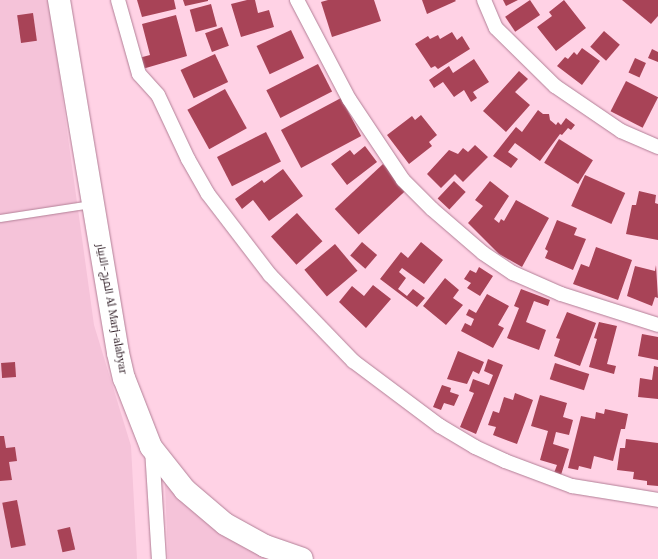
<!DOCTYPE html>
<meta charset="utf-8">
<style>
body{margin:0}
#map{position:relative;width:658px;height:559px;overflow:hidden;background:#ffd2e5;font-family:Lora,Cairo,serif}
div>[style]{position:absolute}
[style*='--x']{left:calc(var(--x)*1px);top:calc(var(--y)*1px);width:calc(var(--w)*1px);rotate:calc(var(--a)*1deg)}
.built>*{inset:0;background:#f5c3d9}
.building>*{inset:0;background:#a84357;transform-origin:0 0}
.roads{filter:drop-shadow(0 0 1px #b27f96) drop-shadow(0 0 1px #b27f96)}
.service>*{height:7px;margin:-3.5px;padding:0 3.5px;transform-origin:3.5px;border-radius:3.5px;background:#fff}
.minor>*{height:14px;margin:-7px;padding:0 7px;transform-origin:7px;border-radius:7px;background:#fff}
.primary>*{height:22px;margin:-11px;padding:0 11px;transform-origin:11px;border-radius:11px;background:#fff}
span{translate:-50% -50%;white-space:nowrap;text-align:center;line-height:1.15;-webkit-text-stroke:4px #fff;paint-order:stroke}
.street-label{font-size:11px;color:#220f18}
</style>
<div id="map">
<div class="built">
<div style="clip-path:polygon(0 0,49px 0,94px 325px,131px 446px,137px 559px,0 559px)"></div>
<div style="clip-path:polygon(165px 484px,211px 520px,273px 559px,168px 559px)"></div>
</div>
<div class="building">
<div style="clip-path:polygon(137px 0,174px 0,176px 9px,142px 17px)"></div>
<div style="clip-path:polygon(183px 0,208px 0,208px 1px,185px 6px)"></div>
<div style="clip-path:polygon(247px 0,255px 0,258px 13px,269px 10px,274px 27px,241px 37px,231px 4px)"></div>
<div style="clip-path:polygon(328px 0,374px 0,381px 21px,332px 37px,321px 2px)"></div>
<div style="clip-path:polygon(422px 0,455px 0,456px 1px,427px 14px)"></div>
<div style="clip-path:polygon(503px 0,518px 0,506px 6px)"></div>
<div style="left:530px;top:0;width:18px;height:30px;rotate:56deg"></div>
<div style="clip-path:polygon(564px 0,586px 28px,556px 51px,537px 27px,552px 16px,549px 12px)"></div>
<div style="clip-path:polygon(622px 0,658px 0,658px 16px,651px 24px)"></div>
<div style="left:211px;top:4px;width:23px;height:22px;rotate:75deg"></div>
<div style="left:33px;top:13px;width:28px;height:16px;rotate:82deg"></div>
<div style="clip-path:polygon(176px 15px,187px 56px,139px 70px,135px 59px,150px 55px,142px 24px)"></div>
<div style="left:222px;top:27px;width:20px;height:18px;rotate:70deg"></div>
<div style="left:291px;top:30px;width:31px;height:38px;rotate:65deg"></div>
<div style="left:604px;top:31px;width:21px;height:21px;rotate:41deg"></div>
<div style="clip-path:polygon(452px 32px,457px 40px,462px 36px,470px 49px,438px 69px,435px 66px,431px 68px,415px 44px,428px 36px,430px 39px,438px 35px,440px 39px)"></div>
<div style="clip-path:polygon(582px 48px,600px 61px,582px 85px,557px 66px,565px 57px,568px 59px,574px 52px,577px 55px)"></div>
<div style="clip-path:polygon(652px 49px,658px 52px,658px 62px,648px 58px)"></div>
<div style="left:215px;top:54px;width:31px;height:38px;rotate:65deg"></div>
<div style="left:635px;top:58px;width:12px;height:16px;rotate:24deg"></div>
<div style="clip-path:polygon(474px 59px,489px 82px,473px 92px,477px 98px,471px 102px,464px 90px,454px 97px,443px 82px,434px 88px,429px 80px,449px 66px,453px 73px)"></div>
<div style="left:318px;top:64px;width:31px;height:58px;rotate:63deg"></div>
<div style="clip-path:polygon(519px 71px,528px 79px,515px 92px,530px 105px,506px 132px,483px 111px)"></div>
<div style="left:626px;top:81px;width:36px;height:34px;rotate:27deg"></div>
<div style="left:225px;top:89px;width:45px;height:43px;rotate:61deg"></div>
<div style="left:341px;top:98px;width:43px;height:68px;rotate:62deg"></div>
<div style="clip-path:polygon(538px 110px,543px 114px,549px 114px,550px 120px,556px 125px,558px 122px,561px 125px,566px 118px,575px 125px,571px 130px,568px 128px,562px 135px,560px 134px,540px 161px,515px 143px,508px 152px,518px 159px,511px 168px,493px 156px,516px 127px,522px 132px)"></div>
<div style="clip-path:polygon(421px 115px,437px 135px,429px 142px,432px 146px,409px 164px,387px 135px,412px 116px,415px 120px)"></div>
<div style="left:266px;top:132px;width:33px;height:55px;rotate:63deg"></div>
<div style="left:559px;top:139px;width:40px;height:28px;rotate:32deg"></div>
<div style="clip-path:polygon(475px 145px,488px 157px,463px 182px,455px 174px,441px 188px,427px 174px,449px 150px,458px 154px,463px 148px,468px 152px)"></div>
<div style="clip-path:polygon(365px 146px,377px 162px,347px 185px,331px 164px,350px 150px,354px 155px)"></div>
<div style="left:383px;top:164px;width:35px;height:66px;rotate:47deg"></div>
<div style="clip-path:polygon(283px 169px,303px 196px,269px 221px,253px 200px,242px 209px,235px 199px,262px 180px,264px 183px)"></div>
<div style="left:585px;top:175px;width:44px;height:34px;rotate:24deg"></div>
<div style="left:454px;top:181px;width:16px;height:24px;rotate:43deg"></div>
<div style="clip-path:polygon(490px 181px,509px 196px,494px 219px,499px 223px,501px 219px,504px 221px,516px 200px,549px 218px,522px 267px,499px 254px,468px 223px,483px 206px,475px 200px)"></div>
<div style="clip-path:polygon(639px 191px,656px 195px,655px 203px,658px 204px,658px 240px,626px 234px,632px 205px,636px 205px)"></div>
<div style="left:297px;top:213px;width:38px;height:35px;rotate:48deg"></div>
<div style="clip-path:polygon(557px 220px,577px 228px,574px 235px,586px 239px,573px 270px,545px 258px,548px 251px,545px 249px)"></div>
<div style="left:362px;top:242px;width:20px;height:18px;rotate:41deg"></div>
<div style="clip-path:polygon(421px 242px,443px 260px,424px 284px,402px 268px,399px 272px,406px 278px,398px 289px,407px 296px,413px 289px,425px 298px,417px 307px,380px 279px,401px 252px,408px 258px)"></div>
<div style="left:335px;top:244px;width:35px;height:40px;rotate:50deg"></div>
<div style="clip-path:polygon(596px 247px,632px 260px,618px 300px,573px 284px,581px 264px,589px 267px)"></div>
<div style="clip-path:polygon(656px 265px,658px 298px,655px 297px,652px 306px,627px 296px,635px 266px,655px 271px)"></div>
<div style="clip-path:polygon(479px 267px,493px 276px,480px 296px,467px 288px,471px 283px,464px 279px,470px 270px,476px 273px)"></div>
<div style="clip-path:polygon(445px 278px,459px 290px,453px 298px,463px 305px,446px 325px,423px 306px)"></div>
<div style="clip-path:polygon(373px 285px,391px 299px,366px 328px,339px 302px,352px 286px,364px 296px)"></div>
<div style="clip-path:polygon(521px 289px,550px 300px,548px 306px,534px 301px,526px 322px,546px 330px,539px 350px,507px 338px,519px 308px,514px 306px)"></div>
<div style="clip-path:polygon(487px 294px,509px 306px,498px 325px,504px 328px,493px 348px,461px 331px,465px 323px,471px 326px,474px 319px,466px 315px,469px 309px,476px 313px)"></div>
<div style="clip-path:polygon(567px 312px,596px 323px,580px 366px,554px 356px,560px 339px,556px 338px)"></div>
<div style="clip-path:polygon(599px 322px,617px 326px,607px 364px,616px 366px,614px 374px,589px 367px,597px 339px,594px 338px)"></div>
<div style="clip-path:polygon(642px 334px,658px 337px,658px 360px,638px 356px)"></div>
<div style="clip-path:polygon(458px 351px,484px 362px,479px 374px,473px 371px,467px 384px,447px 379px)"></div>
<div style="clip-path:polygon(488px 359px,503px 365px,476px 434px,460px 427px,474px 393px,469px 391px,473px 379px,489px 385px,493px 375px,484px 371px)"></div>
<div style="left:15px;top:362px;width:15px;height:14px;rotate:86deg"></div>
<div style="left:555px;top:363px;width:36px;height:17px;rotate:18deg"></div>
<div style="clip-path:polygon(654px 366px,658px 367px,658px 399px,638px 397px,640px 378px,652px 380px)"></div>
<div style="clip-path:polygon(442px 385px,451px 388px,450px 392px,459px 395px,454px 406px,444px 403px,441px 410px,433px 407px)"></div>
<div style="clip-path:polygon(515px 393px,533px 400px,517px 444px,493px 435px,496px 427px,488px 425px,493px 411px,499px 413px,504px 397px,513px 400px)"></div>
<div style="clip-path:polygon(540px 395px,567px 403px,563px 417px,573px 420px,569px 435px,556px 432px,553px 444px,569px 449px,561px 475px,554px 473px,557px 465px,540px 460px,548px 431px,531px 426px)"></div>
<div style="clip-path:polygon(605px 409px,628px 414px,625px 429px,621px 429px,613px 461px,594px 456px,591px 469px,579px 466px,578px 470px,568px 468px,581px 416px,595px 419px,596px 412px,604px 414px)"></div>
<div style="clip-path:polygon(0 436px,4px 436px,6px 448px,15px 447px,17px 461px,9px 462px,12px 480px,0 481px)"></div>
<div style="clip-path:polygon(626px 439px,658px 443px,658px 486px,647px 485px,647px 481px,633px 479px,634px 472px,617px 470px,620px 448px,625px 448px)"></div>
<div style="left:17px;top:500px;width:46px;height:15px;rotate:79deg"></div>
<div style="left:70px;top:527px;width:23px;height:13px;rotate:77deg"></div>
</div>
<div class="roads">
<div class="service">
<div style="--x:0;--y:218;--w:92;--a:-8.7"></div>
</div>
<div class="minor">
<div style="--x:118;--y:0;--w:77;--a:74.2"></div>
<div style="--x:139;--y:74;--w:28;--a:48"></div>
<div style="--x:158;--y:95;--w:71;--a:64.9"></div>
<div style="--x:188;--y:159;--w:40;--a:60.3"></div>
<div style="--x:208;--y:194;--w:102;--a:52.6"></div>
<div style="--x:270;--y:275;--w:120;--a:46"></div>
<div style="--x:353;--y:361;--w:109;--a:36.8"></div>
<div style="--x:440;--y:426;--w:41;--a:31"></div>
<div style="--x:475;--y:447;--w:33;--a:25"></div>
<div style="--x:505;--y:461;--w:72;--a:20.5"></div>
<div style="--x:572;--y:486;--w:87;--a:9.2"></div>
<div style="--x:297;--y:0;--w:112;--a:62.3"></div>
<div style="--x:349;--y:99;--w:97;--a:56.3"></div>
<div style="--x:403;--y:180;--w:41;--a:45"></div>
<div style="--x:432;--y:209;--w:67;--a:40.8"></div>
<div style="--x:483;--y:253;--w:36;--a:34"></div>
<div style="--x:513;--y:273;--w:52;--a:23.6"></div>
<div style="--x:561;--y:294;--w:102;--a:17.7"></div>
<div style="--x:484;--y:0;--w:30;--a:67"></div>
<div style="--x:496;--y:28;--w:83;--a:44.5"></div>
<div style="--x:555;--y:86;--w:80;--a:34.3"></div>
<div style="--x:621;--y:131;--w:40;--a:23.4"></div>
<div style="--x:152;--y:449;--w:110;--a:86.4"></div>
</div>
<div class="primary">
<div style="--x:59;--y:0;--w:358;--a:80.5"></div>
<div style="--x:118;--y:353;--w:26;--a:77"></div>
<div style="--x:124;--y:378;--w:74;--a:68.6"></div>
<div style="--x:151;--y:447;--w:55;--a:51.7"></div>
<div style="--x:185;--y:490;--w:52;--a:40.4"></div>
<div style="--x:225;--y:524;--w:46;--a:28.8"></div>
<div style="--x:265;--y:546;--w:39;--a:19"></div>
</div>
</div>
<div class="street-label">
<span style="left:112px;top:309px;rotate:80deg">المرج-الابيار Al Marj-alabyar</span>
</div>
</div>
